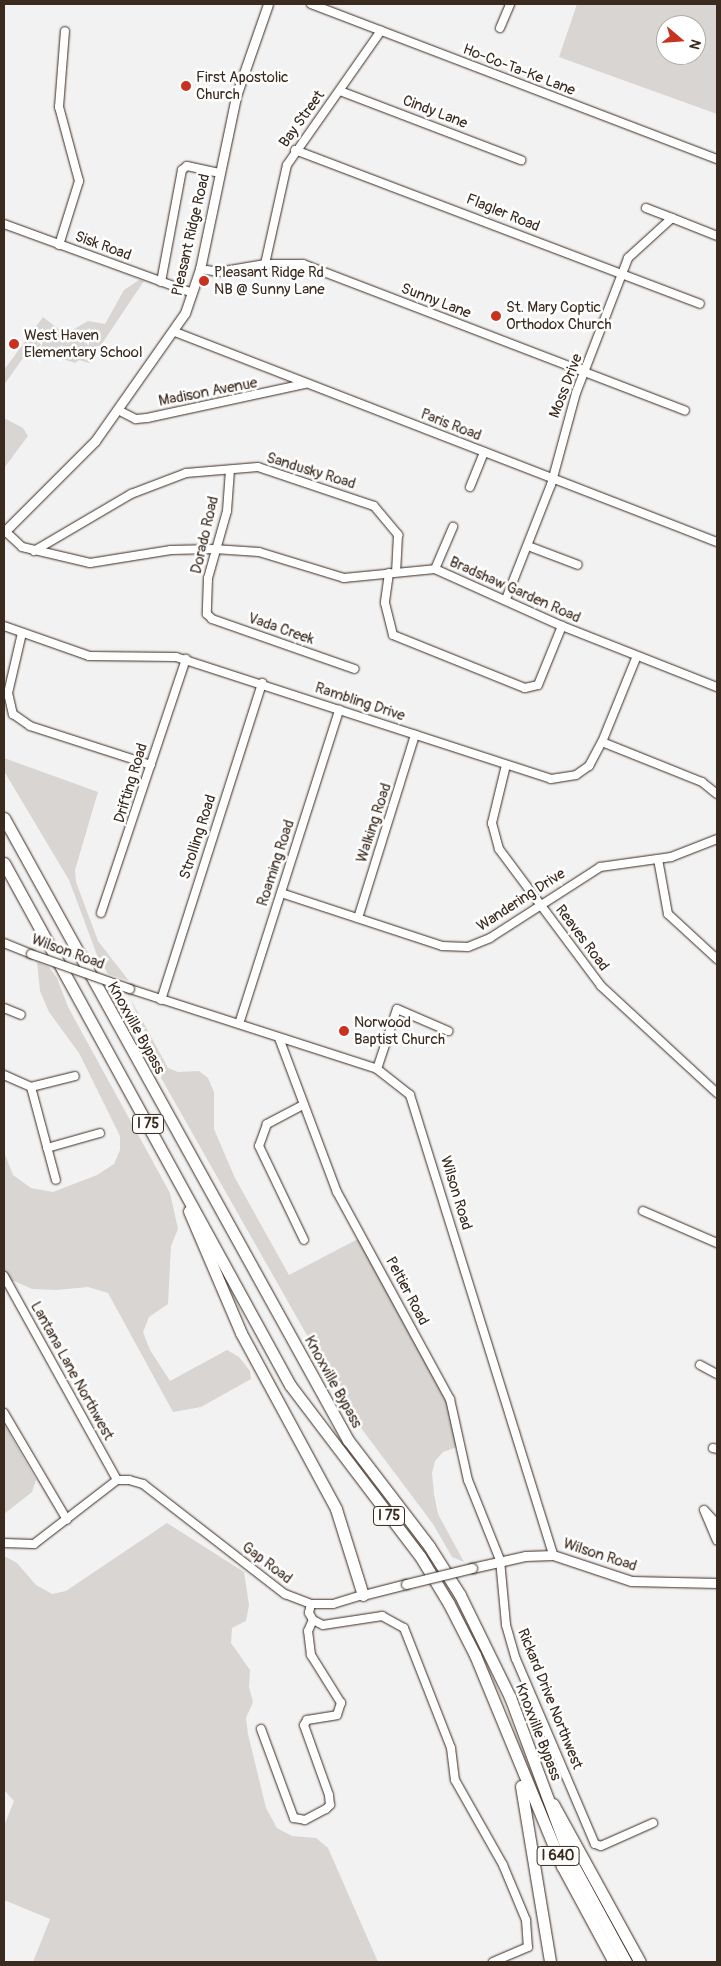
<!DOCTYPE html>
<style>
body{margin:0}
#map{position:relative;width:721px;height:1966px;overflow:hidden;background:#f3f2f2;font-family:Pangolin,sans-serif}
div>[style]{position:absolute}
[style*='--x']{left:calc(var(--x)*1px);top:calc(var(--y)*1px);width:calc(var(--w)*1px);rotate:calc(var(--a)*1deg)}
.green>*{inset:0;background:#d8d5d2}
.roads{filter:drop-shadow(0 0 1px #3b2a1e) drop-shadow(0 0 1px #3b2a1e)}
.minor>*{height:8px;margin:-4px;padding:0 4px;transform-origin:4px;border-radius:4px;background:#fff}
.major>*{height:9px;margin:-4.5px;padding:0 4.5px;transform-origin:4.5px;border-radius:4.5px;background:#fff}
.highway>*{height:11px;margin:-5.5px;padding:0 5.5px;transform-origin:5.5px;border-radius:5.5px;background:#fff}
.bridges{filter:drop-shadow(0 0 1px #3b2a1e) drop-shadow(0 0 1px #3b2a1e)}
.minor-bridge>*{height:8px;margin:-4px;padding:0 4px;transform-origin:4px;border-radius:4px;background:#fff}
.major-bridge>*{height:9px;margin:-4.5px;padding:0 4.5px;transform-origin:4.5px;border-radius:4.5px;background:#fff}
.dots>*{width:14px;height:14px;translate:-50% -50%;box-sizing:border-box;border:2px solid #fff;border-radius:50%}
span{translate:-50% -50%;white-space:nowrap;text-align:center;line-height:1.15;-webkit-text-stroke:5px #fff;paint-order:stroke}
.shield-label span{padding:1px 4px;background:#fff;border:1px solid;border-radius:4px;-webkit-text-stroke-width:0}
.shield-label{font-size:14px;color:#3b2a1e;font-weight:700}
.street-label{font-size:15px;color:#3b2a1e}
.poi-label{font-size:15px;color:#3b2a1e}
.left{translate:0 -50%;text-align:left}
.frame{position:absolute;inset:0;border:5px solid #3b2a1e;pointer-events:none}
.north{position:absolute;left:656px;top:15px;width:50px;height:50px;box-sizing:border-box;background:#fff;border:1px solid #b1aaa5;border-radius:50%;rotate:108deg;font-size:14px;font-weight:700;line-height:20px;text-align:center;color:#3b2a1e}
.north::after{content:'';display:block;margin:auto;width:18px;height:22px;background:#c8321e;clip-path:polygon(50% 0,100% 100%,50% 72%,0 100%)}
</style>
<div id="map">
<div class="green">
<div style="clip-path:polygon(evenodd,577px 4px,717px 4px,717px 114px,559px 57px,577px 4px,666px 25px,696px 25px,696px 55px,666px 55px,666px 25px)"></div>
<div style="clip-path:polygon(139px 280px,144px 281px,89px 363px,79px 360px,75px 363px,30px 348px,4px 385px,4px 370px,43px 317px,61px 331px,69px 332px,88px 321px,105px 324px,124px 290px)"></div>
<div style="clip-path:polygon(4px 418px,23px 428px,28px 436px,4px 468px)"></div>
<div style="clip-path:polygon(4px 758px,98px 792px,75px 870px,76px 882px,98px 941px,129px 981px,108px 974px,97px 955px,69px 880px,4px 771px)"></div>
<div style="clip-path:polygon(37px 962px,49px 967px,57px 978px,68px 1007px,170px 1193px,178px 1229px,171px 1246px,168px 1304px,149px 1317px,143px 1332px,150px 1350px,170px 1381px,227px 1350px,239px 1357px,250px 1371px,251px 1379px,201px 1407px,173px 1412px,108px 1293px,88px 1287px,56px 1290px,32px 1289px,14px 1281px,4px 1284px,4px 1152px,13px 1175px,31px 1188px,53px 1192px,97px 1175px,114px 1164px,120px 1150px,120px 1136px,79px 1053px,49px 1012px,40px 991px)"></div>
<div style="clip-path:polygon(129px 996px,168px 1068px,178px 1072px,199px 1071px,208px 1078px,214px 1092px,214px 1129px,235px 1178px,289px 1275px,358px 1239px,447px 1400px,457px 1447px,443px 1452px,435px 1461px,432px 1473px,434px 1494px,438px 1514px,464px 1562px,452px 1557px,433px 1524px,355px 1420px,156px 1069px,151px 1045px)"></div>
<div style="clip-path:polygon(4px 1424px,36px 1480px,32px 1492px,4px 1514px)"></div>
<div style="clip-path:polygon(167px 1523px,244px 1572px,249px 1605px,246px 1621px,232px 1628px,231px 1643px,250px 1670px,249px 1687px,253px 1702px,246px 1718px,248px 1734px,266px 1808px,277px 1828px,292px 1836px,316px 1838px,328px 1848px,378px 1962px,33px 1962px,50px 1919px,4px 1900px,4px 1826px,14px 1801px,4px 1790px,4px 1556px,17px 1563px,36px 1585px,52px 1594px,66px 1591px)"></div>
</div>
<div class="roads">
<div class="minor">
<div style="--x:311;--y:4;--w:435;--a:20.9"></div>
<div style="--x:500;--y:28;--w:26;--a:-67"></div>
<div style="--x:340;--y:91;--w:194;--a:20.9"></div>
<div style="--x:295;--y:150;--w:433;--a:20.8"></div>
<div style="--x:646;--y:208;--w:28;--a:21"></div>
<div style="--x:4;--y:224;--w:201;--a:20.1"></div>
<div style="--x:59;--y:245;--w:67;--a:-72.6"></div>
<div style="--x:79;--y:181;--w:77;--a:-105.1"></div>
<div style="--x:59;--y:107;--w:76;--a:-85.5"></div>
<div style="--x:265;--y:264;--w:101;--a:-77.5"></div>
<div style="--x:287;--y:165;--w:164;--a:-55"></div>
<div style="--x:200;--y:269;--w:18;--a:9"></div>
<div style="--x:218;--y:272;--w:48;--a:-9.7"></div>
<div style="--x:265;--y:264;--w:38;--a:0"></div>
<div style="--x:303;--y:264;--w:409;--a:21"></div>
<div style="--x:161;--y:282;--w:114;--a:-79.4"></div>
<div style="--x:182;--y:170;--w:6;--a:-39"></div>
<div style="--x:187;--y:166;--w:34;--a:12"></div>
<div style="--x:175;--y:332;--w:581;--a:21.18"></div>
<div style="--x:118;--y:410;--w:20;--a:27"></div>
<div style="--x:136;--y:419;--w:11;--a:-5"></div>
<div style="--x:147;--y:418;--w:161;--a:-12.2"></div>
<div style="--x:230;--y:470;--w:41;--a:94.2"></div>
<div style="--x:227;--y:511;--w:70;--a:105.8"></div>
<div style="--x:208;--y:578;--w:36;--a:92"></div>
<div style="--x:207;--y:614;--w:7;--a:45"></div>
<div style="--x:212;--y:619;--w:151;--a:19.3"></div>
<div style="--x:470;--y:487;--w:38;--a:-68"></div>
<div style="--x:5;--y:531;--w:23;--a:43"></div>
<div style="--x:22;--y:547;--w:70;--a:13.2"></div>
<div style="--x:90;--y:563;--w:82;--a:-9.1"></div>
<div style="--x:171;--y:550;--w:43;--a:-1.3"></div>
<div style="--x:214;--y:549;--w:45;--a:3.8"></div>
<div style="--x:259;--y:552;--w:89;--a:17"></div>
<div style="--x:344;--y:578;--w:91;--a:-5.6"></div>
<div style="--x:435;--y:569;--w:139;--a:24.2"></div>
<div style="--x:562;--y:626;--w:167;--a:21.5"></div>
<div style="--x:528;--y:546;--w:53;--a:20.8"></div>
<div style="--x:34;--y:551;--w:113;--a:-30.4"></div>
<div style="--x:131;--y:494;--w:59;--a:-20.9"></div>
<div style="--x:186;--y:473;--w:72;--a:-4.8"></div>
<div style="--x:258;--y:467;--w:122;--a:18.6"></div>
<div style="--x:374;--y:506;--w:38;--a:50"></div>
<div style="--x:398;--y:535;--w:36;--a:93"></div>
<div style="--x:435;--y:569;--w:46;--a:-66.8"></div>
<div style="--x:389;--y:573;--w:30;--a:98"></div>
<div style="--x:385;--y:603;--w:33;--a:76"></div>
<div style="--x:393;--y:635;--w:142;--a:21.9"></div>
<div style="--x:525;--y:688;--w:13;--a:-13"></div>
<div style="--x:538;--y:685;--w:64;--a:-67.9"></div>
<div style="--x:506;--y:599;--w:123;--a:-68.5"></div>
<div style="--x:551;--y:485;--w:95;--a:-74.8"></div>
<div style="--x:576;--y:393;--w:145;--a:-68.9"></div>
<div style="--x:628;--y:258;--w:59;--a:-42.3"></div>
<div style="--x:672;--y:218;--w:48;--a:21.8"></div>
<div style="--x:4;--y:626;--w:90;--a:19.4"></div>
<div style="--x:89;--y:656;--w:87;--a:0.7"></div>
<div style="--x:176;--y:657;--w:394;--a:18"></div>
<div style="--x:551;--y:779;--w:25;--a:-9"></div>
<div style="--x:576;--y:775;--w:16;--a:-35"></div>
<div style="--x:589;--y:766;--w:27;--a:-62"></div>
<div style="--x:602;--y:742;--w:93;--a:-67.9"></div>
<div style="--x:22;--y:633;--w:62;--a:103.1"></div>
<div style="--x:8;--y:693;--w:22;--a:77"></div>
<div style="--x:13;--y:714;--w:21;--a:35"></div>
<div style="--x:30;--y:726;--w:127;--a:17.9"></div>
<div style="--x:602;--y:742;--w:108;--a:21.8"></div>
<div style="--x:702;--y:782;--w:19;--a:39"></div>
<div style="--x:506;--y:765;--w:60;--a:103.6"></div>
<div style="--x:492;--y:823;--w:27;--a:75"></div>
<div style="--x:499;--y:849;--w:171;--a:53.3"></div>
<div style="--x:601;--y:986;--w:158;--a:42.7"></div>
<div style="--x:658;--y:859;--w:56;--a:79.7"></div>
<div style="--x:668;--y:914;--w:67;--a:42.6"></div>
<div style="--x:281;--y:893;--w:169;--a:18.2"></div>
<div style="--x:442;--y:946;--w:26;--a:2"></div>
<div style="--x:468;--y:947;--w:24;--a:-22"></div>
<div style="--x:490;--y:938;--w:131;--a:-32.8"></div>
<div style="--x:600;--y:867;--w:72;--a:-8"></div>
<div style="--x:671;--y:857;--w:49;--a:-21.4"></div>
<div style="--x:101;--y:913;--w:268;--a:-71.5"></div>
<div style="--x:358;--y:918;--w:192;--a:-72.7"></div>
<div style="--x:4;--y:943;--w:29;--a:22"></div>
<div style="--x:130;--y:989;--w:260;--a:17.9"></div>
<div style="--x:377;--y:1069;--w:42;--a:38.2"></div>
<div style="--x:410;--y:1095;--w:482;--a:72.7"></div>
<div style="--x:161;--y:1000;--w:333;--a:-72.3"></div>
<div style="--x:4;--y:1008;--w:18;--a:22"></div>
<div style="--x:239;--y:1024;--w:330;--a:-72.3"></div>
<div style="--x:279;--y:1038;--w:165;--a:69.4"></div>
<div style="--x:337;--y:1192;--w:236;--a:61.4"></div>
<div style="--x:450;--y:1399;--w:83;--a:77.5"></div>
<div style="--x:468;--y:1480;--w:86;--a:68.2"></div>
<div style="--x:500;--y:1560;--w:65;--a:84.7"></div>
<div style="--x:506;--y:1625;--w:35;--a:74"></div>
<div style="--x:516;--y:1659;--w:201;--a:66.9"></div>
<div style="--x:595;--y:1844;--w:6;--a:18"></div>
<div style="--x:601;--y:1846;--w:57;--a:-23.9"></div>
<div style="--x:377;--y:1069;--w:63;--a:-71.6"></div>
<div style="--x:397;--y:1009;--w:56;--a:23.3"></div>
<div style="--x:4;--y:1075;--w:30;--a:24"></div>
<div style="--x:31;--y:1087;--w:96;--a:75"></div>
<div style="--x:31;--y:1087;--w:45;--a:-14"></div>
<div style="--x:303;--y:1105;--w:41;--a:152.2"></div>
<div style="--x:267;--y:1124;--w:23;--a:110"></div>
<div style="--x:259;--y:1146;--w:104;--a:64.4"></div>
<div style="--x:47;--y:1148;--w:55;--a:-15.8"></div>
<div style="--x:643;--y:1211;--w:81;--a:23.4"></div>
<div style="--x:4;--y:1276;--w:233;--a:61"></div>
<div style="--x:700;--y:1365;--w:19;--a:28"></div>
<div style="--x:4;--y:1413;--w:124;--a:59.5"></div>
<div style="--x:713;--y:1448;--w:4;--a:14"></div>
<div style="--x:704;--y:1510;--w:33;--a:67"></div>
<div style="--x:705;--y:1511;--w:18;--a:47"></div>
<div style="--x:4;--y:1543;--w:30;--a:2"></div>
<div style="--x:34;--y:1544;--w:105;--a:-37.6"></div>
<div style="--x:117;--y:1480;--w:12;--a:0"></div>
<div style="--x:129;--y:1480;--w:15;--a:16"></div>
<div style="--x:143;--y:1484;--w:180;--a:37.8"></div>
<div style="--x:285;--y:1594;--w:28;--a:21"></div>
<div style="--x:311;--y:1604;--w:22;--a:0"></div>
<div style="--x:333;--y:1604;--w:31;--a:-17"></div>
<div style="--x:311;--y:1604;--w:9;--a:103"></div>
<div style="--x:309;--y:1613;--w:8;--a:60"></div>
<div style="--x:313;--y:1620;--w:11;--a:27"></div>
<div style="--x:323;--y:1625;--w:60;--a:-8.7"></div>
<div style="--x:382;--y:1616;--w:25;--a:29"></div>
<div style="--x:404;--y:1628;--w:129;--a:68.6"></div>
<div style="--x:451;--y:1748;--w:32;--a:83"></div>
<div style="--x:455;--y:1780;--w:98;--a:60.5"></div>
<div style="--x:503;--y:1865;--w:60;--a:67.3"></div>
<div style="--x:526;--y:1920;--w:27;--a:86"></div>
<div style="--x:528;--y:1947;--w:38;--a:157"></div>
<div style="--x:261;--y:1729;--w:95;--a:69.7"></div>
<div style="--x:294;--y:1818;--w:11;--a:10"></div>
<div style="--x:305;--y:1820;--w:24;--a:-28"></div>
<div style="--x:326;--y:1809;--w:6;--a:-45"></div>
<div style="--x:330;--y:1805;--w:10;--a:-96"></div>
<div style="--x:329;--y:1795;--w:74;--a:-109.7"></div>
<div style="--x:304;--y:1725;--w:6;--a:-59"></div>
<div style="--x:307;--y:1720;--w:30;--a:-9"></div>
<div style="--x:337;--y:1715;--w:13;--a:-72"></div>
<div style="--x:341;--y:1703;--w:57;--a:-122"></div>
<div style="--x:311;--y:1655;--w:24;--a:-97"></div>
<div style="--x:308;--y:1631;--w:12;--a:-66"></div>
</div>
<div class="major">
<div style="--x:4;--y:532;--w:129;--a:-45"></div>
<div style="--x:95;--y:441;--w:156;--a:-54.9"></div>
<div style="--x:185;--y:313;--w:46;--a:-71.2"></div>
<div style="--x:200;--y:269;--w:177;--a:-78.2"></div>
<div style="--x:236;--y:96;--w:97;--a:-70.8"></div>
<div style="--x:472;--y:1568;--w:54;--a:-12.8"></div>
<div style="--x:525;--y:1556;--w:28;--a:-2"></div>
<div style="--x:553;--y:1555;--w:82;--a:18.4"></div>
<div style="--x:631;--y:1581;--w:86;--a:1.3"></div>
<div style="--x:363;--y:1595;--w:44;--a:-14.3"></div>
</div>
<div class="highway">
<div style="--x:4;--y:818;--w:711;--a:61.06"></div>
<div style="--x:348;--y:1440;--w:133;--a:52.6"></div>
<div style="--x:429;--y:1546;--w:58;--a:57.7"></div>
<div style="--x:460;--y:1595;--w:114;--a:63.9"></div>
<div style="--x:510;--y:1697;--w:175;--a:69.6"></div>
<div style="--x:571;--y:1861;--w:115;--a:61.4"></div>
<div style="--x:4;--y:863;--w:595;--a:61.28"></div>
<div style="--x:290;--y:1385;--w:215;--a:52.8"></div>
<div style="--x:420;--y:1556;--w:56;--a:58.9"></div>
<div style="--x:449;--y:1604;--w:57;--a:63"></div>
<div style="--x:475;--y:1655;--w:228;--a:67.6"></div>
<div style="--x:562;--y:1866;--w:109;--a:61.6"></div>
<div style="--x:189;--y:1211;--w:133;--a:66.9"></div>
<div style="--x:241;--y:1333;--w:200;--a:61.6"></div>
<div style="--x:336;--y:1509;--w:90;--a:72.6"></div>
<div style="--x:521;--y:1786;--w:178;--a:80.6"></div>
<div style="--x:553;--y:1804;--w:180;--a:61.2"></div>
</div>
</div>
<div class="bridges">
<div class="minor-bridge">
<div style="--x:31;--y:954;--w:105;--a:19.5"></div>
</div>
<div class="major-bridge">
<div style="--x:406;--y:1584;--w:68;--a:-13.6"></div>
</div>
</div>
<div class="dots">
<div style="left:186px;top:86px;background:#c8321e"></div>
<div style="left:204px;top:281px;background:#c8321e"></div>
<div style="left:496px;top:316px;background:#c8321e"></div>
<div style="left:14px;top:344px;background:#c8321e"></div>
<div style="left:344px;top:1031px;background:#c8321e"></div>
</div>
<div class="shield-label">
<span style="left:148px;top:1124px">I 75</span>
<span style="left:389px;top:1516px">I 75</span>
<span style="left:558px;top:1856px">I 640</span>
</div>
<div class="street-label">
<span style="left:519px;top:70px;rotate:21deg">Ho-Co-Ta-Ke Lane</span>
<span style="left:435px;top:112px;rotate:21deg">Cindy Lane</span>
<span style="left:302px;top:119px;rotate:-54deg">Bay Street</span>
<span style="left:503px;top:213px;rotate:22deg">Flagler Road</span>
<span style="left:191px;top:235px;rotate:-77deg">Pleasant Ridge Road</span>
<span style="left:103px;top:246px;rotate:20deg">Sisk Road</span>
<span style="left:436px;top:301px;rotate:21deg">Sunny Lane</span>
<span style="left:566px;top:386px;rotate:-69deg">Moss Drive</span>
<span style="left:208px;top:392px;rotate:-11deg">Madison Avenue</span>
<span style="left:451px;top:425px;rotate:21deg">Paris Road</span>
<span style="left:311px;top:471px;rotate:17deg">Sandusky Road</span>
<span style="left:205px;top:535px;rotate:-77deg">Dorado Road</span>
<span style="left:515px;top:590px;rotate:24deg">Bradshaw Garden Road</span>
<span style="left:281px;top:629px;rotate:19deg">Vada Creek</span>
<span style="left:360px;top:702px;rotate:18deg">Rambling Drive</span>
<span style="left:131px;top:783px;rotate:-73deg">Drifting Road</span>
<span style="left:374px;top:823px;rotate:-72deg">Walking Road</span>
<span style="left:198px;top:837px;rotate:-72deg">Strolling Road</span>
<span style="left:276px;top:863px;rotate:-72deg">Roaming Road</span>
<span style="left:521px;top:900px;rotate:-33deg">Wandering Drive</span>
<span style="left:582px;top:938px;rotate:53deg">Reaves Road</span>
<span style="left:68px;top:952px;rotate:20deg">Wilson Road</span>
<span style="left:136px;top:1028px;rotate:61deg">Knoxville Bypass</span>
<span style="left:456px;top:1193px;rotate:73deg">Wilson Road</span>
<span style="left:407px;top:1291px;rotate:62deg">Peltier Road</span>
<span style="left:72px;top:1371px;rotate:61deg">Lantana Lane Northwest</span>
<span style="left:333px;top:1382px;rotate:61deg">Knoxville Bypass</span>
<span style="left:600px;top:1555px;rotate:18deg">Wilson Road</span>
<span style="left:267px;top:1563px;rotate:37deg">Gap Road</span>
<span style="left:550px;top:1699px;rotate:68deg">Rickard Drive Northwest</span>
<span style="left:538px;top:1732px;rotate:69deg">Knoxville Bypass</span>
</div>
<div class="poi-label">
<span class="left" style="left:196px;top:86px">First Apostolic<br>Church</span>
<span class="left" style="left:214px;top:281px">Pleasant Ridge Rd<br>NB @ Sunny Lane</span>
<span class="left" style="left:506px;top:316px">St. Mary Coptic<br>Orthodox Church</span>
<span class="left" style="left:24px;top:344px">West Haven<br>Elementary School</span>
<span class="left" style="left:354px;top:1031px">Norwood<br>Baptist Church</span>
</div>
<div class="frame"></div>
<div class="north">N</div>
</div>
